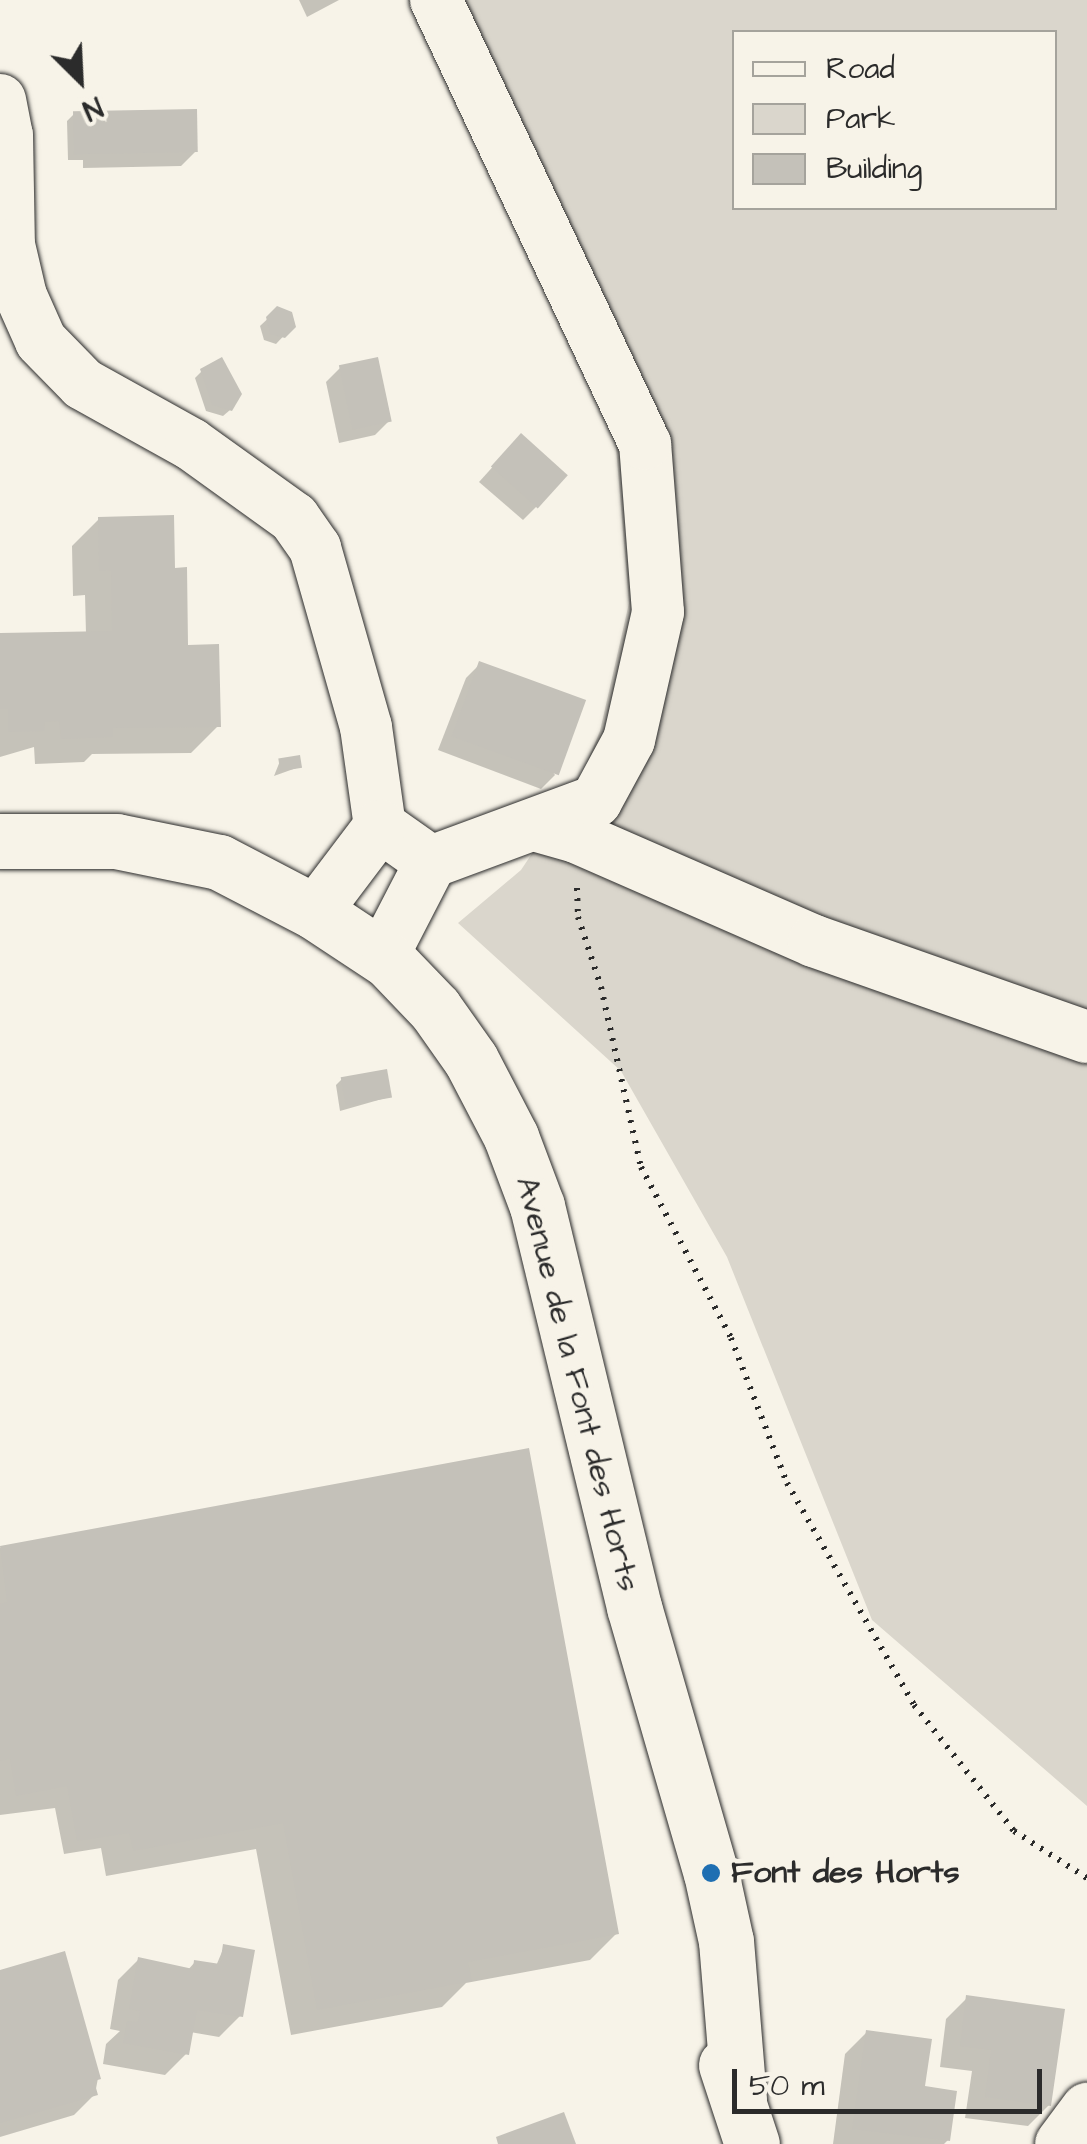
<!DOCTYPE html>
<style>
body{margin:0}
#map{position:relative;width:1087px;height:2144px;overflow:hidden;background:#f7f3e8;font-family:"Architects Daughter",sans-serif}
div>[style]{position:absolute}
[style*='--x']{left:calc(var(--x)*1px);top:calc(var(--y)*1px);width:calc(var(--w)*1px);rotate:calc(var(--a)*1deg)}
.green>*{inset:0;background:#dad6cc}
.shadow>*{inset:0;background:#0003}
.building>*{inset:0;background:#c4c1b9;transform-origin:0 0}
.path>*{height:6px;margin-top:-3px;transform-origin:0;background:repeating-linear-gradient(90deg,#2b2b2b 0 2.5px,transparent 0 10.5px)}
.roads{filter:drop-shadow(0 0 2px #2b2b2b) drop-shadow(0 0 2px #2b2b2b)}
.minor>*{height:52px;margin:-26px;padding:0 26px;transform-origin:26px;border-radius:26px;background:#f7f3e8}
.major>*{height:55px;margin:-27.5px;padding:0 27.5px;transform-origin:27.5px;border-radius:27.5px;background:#f7f3e8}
.dots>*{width:28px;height:28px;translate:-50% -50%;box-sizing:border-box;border:5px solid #f7f3e8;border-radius:50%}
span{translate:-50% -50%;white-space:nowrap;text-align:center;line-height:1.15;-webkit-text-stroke:9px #f7f3e8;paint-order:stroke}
.street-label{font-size:32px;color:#2b2b2b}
.poi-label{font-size:32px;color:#2b2b2b;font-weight:700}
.left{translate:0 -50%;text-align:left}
.legend{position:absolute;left:732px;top:30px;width:325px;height:180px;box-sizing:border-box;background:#f7f3e8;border:2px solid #a5a39c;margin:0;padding:12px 18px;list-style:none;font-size:30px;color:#2b2b2b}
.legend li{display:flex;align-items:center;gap:20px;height:50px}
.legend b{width:50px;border:2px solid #a5a39c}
.north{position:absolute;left:30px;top:30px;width:100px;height:100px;-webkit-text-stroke:8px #f7f3e8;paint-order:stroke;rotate:156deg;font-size:28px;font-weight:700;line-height:40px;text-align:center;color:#2b2b2b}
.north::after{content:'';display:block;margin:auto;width:35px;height:45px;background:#2b2b2b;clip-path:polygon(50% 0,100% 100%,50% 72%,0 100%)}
.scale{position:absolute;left:732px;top:2069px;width:310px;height:45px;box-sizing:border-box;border:5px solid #2b2b2b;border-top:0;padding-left:12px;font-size:30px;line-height:35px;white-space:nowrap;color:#2b2b2b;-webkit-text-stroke:8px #f7f3e8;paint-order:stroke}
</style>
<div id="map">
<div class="green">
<div style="clip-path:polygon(evenodd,408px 0,1087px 0,1087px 1806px,872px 1620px,727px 1257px,621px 1071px,458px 923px,521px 870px,577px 786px,600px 731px,629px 603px,615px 436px,408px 0,734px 32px,1054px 32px,1054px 208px,734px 208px,734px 32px)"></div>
</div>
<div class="shadow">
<div style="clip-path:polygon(299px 0,339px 0,307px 17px)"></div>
<div style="clip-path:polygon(74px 114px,196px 151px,181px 166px,83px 168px,83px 160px,68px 160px,67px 121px)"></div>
<div style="clip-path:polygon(278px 309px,293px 326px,276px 344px,264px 340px,260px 326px)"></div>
<div style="clip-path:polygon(340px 368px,389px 421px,375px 435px,339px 443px,326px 382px)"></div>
<div style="clip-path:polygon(202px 371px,230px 410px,223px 416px,206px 411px,195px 378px)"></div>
<div style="clip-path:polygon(507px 451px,537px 506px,523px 520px,479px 482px)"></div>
<div style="clip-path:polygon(99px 519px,172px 571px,186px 647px,218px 726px,191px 753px,92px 754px,84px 762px,35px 764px,34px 747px,0 757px,0 636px,86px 634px,85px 595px,73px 596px,72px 546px)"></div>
<div style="clip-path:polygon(480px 664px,555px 775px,541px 789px,438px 750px,466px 678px)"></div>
<div style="clip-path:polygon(280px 761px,299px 767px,274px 776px)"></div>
<div style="clip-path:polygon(343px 1078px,389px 1097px,340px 1111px,336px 1085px)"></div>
<div style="clip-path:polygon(527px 1451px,616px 1934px,590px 1960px,466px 1983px,442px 2007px,291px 2035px,256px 1849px,106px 1876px,101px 1848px,64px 1854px,55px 1808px,0 1815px,0 1548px)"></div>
<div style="clip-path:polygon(224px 1947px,240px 2016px,219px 2037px,190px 2032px,186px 2054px,165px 2075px,103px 2064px,106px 2044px,120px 2031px,110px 2029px,118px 1980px,139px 1959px,187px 1971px,195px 1962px,216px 1966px)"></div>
<div style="clip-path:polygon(0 1973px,98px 2078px,95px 2094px,74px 2115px,0 2137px)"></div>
<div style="clip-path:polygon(967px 1998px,1049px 2105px,1028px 2126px,965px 2118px,972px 2071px,940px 2067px,946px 2019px)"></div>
<div style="clip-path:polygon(866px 2033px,922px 2088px,948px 2140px,944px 2144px,833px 2144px,845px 2054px)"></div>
</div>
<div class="building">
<div style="left:197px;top:109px;width:43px;height:124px;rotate:89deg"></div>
<div style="clip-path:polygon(277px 306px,292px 312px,296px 327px,285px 338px,270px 334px,266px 317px)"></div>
<div style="clip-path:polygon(222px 357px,242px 394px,232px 411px,212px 405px,200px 369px)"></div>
<div style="left:378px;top:357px;width:66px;height:40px;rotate:78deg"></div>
<div style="left:521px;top:433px;width:63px;height:45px;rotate:42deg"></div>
<div style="clip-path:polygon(174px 515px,175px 568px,187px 567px,188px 645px,219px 644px,221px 727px,113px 728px,113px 737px,61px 739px,59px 721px,45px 722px,44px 731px,8px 732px,8px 709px,0 709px,0 633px,112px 631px,111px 570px,99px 571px,98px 517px)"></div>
<div style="left:479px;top:661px;width:114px;height:80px;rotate:20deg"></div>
<div style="left:300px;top:755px;width:13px;height:22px;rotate:81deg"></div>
<div style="left:387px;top:1069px;width:29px;height:47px;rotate:80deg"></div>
<div style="clip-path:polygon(529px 1448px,619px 1934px,468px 1962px,472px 1981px,317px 2010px,283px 1823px,133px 1851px,129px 1833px,77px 1841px,67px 1786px,16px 1796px,10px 1759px,0 1761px,0 1604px,7px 1602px,0 1546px)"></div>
<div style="clip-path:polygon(223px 1944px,255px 1950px,243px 2017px,197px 2010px,189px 2055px,123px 2043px,127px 2021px,138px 2022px,140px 2011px,129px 2009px,138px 1957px,193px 1969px,194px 1960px,220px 1964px)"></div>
<div style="clip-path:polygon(65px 1951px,101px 2079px,94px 2081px,98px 2095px,0 2123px,0 1970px)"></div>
<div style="clip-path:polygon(966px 1995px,1065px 2009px,1051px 2106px,985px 2097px,991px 2050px,960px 2046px)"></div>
<div style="clip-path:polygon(866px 2030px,932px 2039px,925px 2086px,957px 2091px,950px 2141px,852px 2129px)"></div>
<div style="clip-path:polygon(564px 2112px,576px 2144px,498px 2144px,496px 2137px)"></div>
</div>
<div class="path">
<div style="--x:577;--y:888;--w:29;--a:88"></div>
<div style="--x:578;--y:917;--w:74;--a:71.8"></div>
<div style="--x:601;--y:987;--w:184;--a:77.5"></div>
<div style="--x:641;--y:1167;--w:193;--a:62.2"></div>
<div style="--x:731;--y:1338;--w:155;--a:68.9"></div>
<div style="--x:787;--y:1483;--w:256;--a:60.2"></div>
<div style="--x:914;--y:1705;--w:161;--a:51.6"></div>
<div style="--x:1014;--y:1831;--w:87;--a:32.8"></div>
</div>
<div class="roads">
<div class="minor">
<div style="--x:0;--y:100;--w:36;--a:79"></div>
<div style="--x:7;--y:135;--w:110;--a:89"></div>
<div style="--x:9;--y:245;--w:52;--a:76.8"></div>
<div style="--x:21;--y:296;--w:49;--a:66"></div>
<div style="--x:41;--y:341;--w:60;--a:45.7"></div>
<div style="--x:83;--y:384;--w:124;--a:29.1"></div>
<div style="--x:191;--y:444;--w:127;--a:35.7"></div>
<div style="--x:294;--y:518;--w:37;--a:55"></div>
<div style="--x:315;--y:548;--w:186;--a:74.1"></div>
<div style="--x:366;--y:727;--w:100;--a:82"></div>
<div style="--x:534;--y:825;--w:44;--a:15.9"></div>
<div style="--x:576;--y:837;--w:260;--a:23.6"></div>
<div style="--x:814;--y:941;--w:289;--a:19.4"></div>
<div style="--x:380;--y:826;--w:62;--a:35.2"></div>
<div style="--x:431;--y:862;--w:176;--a:-20.3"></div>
<div style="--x:596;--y:801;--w:69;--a:-61.6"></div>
<div style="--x:629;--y:740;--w:131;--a:-77.2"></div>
<div style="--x:658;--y:612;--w:169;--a:-94.4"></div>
<div style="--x:645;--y:444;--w:491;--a:-115.2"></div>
<div style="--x:315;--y:912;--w:108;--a:-52.9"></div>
<div style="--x:382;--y:957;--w:107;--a:-62.7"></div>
<div style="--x:1061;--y:2144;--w:44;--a:-53.4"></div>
</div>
<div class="major">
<div style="--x:0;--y:841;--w:116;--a:0"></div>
<div style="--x:116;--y:841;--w:105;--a:11.5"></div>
<div style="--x:219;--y:862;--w:108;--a:27.5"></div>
<div style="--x:315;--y:912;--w:89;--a:33.5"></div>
<div style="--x:389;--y:961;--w:66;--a:46.2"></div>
<div style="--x:435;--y:1009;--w:62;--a:54.8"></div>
<div style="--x:471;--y:1060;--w:87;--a:62.5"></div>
<div style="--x:511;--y:1137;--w:74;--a:69.4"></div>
<div style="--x:537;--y:1206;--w:413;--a:76.4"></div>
<div style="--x:634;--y:1607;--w:277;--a:73.9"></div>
<div style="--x:711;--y:1873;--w:70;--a:77.6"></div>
<div style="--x:726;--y:1941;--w:159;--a:85.3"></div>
<div style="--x:726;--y:2065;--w:83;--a:71.8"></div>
</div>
</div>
<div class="dots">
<div style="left:711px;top:1873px;background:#1f6fb2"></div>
</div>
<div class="street-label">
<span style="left:577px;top:1384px;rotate:76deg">Avenue de la Font des Horts</span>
</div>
<div class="poi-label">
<span class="left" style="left:731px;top:1873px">Font des Horts</span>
</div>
<ul class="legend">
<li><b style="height:12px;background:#f7f3e8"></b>Road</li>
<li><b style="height:28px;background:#dad6cc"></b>Park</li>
<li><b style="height:28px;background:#c4c1b9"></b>Building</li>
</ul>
<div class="north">N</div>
<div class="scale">50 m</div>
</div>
